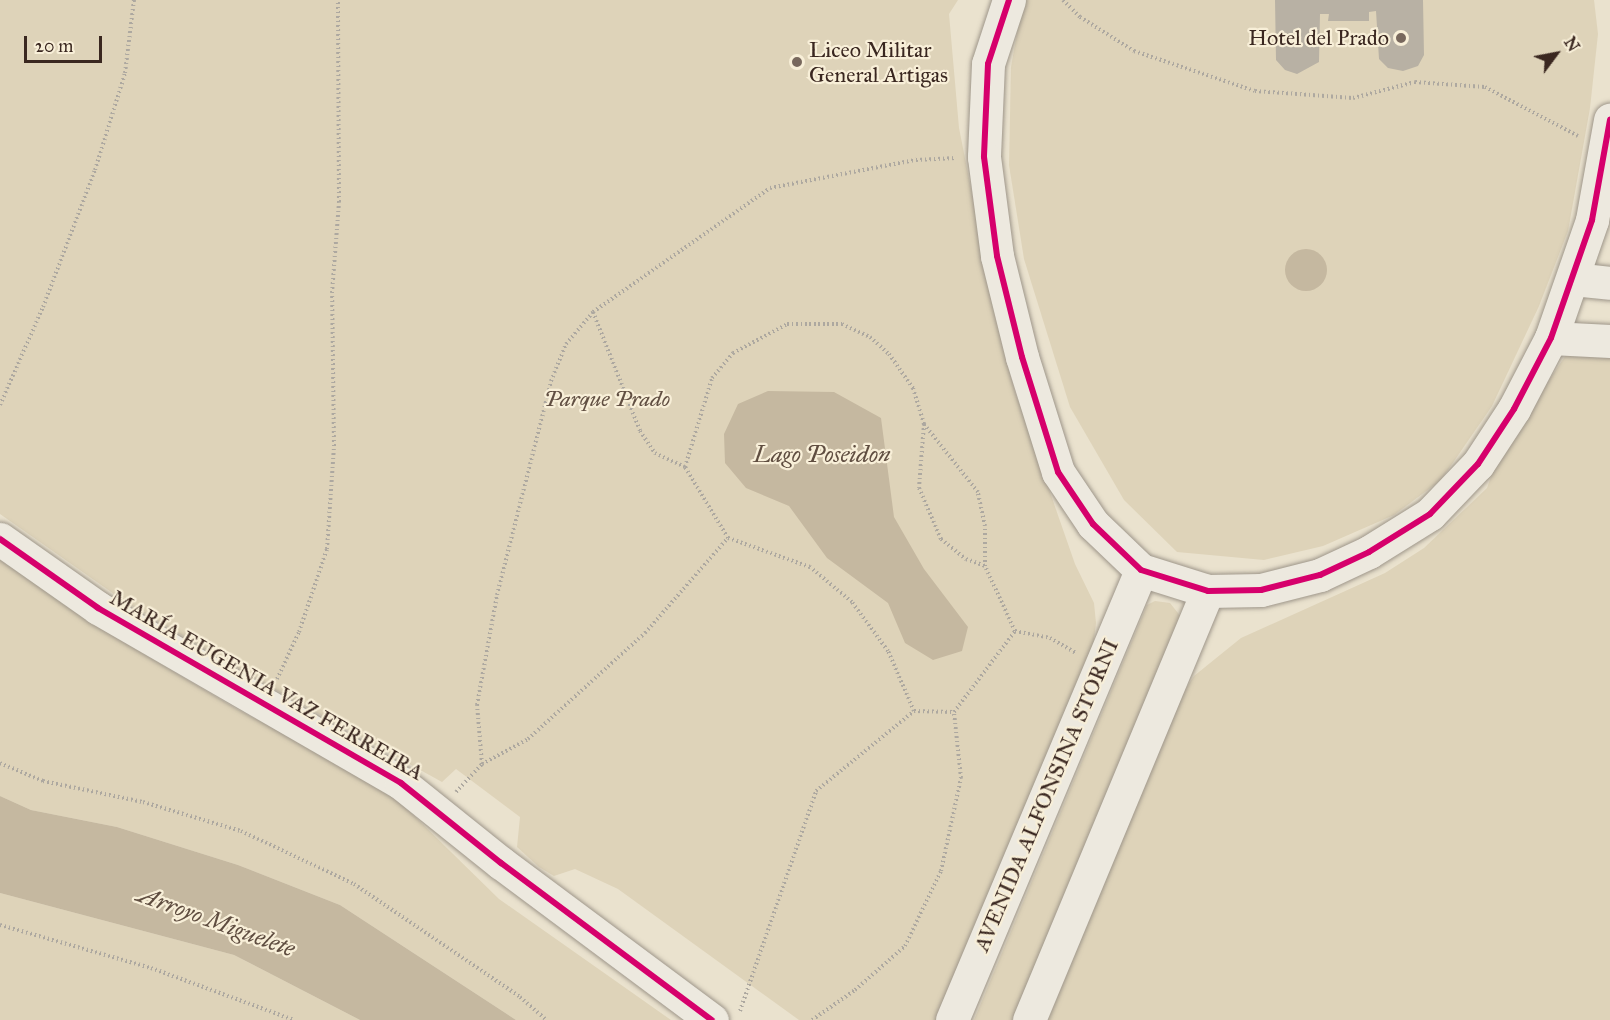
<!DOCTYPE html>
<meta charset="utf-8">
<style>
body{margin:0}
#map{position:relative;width:1610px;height:1020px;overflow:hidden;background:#eae2ce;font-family:"IM FELL Great Primer",serif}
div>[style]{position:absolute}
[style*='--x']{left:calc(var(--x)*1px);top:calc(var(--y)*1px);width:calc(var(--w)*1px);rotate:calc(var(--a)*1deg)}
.green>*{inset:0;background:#ded3b9}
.water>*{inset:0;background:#c5b8a0}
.round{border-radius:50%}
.building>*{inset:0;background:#b8b1a4}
.path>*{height:4px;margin-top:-2px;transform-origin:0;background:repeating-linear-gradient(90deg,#ada8a0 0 1.5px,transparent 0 4.5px)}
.roads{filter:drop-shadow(0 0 2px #9e968a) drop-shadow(0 0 2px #9e968a)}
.minor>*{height:33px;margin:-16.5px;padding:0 16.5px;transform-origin:16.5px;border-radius:16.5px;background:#ede9df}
.cycleway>*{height:6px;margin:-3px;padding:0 3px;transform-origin:3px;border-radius:3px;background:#d6006c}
.dots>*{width:16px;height:16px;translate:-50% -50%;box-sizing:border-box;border:3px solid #f8efd8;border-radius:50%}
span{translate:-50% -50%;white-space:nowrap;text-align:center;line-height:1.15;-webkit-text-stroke:4.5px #f8efd8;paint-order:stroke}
.poi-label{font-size:22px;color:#3a2720}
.right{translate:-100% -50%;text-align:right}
.left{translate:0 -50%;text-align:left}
.park-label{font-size:22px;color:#614f42;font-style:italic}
.street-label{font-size:22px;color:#3a2720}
.water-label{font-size:24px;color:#5f4d40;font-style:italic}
.north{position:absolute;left:1526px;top:24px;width:60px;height:60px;-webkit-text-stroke:4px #f8efd8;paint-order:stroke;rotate:58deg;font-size:16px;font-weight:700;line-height:24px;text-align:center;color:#3a2720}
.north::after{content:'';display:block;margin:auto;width:21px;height:27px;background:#3a2720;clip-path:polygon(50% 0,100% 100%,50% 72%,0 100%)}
.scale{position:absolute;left:24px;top:36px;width:78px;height:27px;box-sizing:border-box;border:3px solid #3a2720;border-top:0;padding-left:8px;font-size:18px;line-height:21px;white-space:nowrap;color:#3a2720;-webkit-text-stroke:4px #f8efd8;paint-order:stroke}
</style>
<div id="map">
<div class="green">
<div style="clip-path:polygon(0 0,958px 0,949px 14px,959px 128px,1000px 335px,1015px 392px,1075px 564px,1094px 603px,1096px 623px,1093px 647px,936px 1020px,799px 1020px,618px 889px,575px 869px,554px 876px,539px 867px,517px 847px,520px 817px,456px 769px,442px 782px,254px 678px,124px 601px,0 514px)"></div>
<div style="clip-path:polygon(1027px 0,1594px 0,1598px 34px,1590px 108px,1568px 231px,1539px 306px,1492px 406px,1441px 480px,1394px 515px,1323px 546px,1264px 560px,1177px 552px,1124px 500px,1070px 407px,1024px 259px,1009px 165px,1011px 67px,1021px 11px)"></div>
<div style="clip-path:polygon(1610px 351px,1610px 1020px,1048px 1020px,1183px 693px,1194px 676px,1241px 638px,1385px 573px,1424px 548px,1487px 488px,1499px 454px,1566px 355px)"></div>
<div style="clip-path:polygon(0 558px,95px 625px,235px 708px,331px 759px,402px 804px,499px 899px,671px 1020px,516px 1020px,340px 905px,238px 865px,117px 827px,31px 810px,0 796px)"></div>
<div style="clip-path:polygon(1155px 601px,1170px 603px,1182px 618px,1012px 1020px,974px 1020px,1147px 605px)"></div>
<div style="clip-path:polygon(0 893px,234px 955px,360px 1020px,0 1020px)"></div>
</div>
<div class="water">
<div class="round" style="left:1285px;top:249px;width:42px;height:42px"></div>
<div style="clip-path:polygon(768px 391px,834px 392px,881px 418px,894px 517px,924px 569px,968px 627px,962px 651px,933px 660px,905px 643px,888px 603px,827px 558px,789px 506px,746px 488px,725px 463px,724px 434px,738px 404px)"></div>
<div style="clip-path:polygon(0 796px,31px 810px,117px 827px,238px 865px,340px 905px,516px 1020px,360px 1020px,234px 955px,0 893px)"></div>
</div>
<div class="building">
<div style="clip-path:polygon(1275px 0,1423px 0,1424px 55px,1418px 66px,1403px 71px,1388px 68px,1379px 59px,1376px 11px,1369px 12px,1369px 21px,1328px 21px,1329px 14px,1320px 14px,1319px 62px,1297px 74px,1285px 70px,1276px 60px)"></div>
</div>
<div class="path">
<div style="--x:1063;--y:0;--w:24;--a:45"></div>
<div style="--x:1080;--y:17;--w:64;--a:32.2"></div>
<div style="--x:1134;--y:51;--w:127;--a:18.3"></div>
<div style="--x:1255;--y:91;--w:98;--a:4.1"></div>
<div style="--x:1353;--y:98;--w:64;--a:-14.5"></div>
<div style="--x:1415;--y:82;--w:70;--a:4.1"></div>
<div style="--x:1485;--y:87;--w:105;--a:27.8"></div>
<div style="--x:593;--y:312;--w:128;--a:68.4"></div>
<div style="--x:640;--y:431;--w:27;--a:56"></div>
<div style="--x:655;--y:453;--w:33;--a:25"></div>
<div style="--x:0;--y:405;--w:107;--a:-66.3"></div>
<div style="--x:43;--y:307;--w:147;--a:-69.2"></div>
<div style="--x:95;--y:170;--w:102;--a:-72.8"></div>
<div style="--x:125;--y:73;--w:74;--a:-83"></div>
<div style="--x:1015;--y:631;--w:36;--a:11"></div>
<div style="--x:1050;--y:638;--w:30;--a:30"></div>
<div style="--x:277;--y:679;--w:52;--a:-64.9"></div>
<div style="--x:299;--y:632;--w:88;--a:-71.4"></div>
<div style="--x:327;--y:549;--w:103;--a:-86.1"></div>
<div style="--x:334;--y:446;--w:153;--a:-90.7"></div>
<div style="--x:332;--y:293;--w:91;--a:-85.6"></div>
<div style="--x:339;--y:202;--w:202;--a:-90.3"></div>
<div style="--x:914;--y:711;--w:40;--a:1.4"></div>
<div style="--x:0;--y:763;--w:47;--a:22.7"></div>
<div style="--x:43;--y:781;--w:102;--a:11.9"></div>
<div style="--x:143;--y:802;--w:102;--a:16.5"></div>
<div style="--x:241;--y:831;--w:125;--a:25.1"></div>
<div style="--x:354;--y:884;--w:201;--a:34.2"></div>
<div style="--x:520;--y:997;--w:35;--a:41"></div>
<div style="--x:482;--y:764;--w:52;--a:-28.5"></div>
<div style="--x:528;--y:739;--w:158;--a:-42.2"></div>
<div style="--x:645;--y:633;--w:126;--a:-48.9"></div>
<div style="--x:456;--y:792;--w:38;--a:-47"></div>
<div style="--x:482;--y:764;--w:59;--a:-94.8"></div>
<div style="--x:477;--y:705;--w:112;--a:-79.7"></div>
<div style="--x:497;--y:595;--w:221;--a:-75.8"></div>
<div style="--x:551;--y:381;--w:40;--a:-68"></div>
<div style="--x:566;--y:344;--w:42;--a:-49.8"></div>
<div style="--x:593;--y:312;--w:216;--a:-35"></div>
<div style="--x:770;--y:188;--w:149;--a:-10.9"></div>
<div style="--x:916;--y:160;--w:40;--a:-2.9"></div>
<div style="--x:0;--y:925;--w:157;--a:15.9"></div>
<div style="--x:151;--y:968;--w:152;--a:20"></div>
<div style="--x:740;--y:1011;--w:233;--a:-70.9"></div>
<div style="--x:816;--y:791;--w:127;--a:-39.2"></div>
<div style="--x:914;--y:711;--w:65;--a:-113.4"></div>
<div style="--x:888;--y:651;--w:61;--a:-126.3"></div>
<div style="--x:852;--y:602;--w:55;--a:-140.2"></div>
<div style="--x:810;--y:567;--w:87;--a:-160.5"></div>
<div style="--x:728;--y:538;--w:83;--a:-121.2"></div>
<div style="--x:685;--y:467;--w:93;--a:-73.1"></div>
<div style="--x:712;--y:378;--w:33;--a:-50"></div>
<div style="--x:733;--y:353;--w:61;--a:-28.2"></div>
<div style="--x:787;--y:324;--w:55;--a:0"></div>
<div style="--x:842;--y:324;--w:31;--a:25"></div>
<div style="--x:870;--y:337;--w:25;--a:42"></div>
<div style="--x:889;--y:354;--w:42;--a:54.8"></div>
<div style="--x:913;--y:388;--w:38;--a:73"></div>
<div style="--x:924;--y:424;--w:64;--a:94.5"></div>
<div style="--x:919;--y:488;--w:56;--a:66.7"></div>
<div style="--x:941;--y:539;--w:32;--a:39"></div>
<div style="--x:966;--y:559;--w:20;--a:20"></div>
<div style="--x:985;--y:566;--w:40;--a:-90"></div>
<div style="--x:985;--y:526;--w:35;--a:-102"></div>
<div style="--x:978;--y:492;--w:87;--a:-128.5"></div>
<div style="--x:812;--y:1020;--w:52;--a:-34.9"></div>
<div style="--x:855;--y:990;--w:67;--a:-41.3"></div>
<div style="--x:905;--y:946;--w:83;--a:-64.4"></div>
<div style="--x:941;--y:871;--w:95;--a:-77.9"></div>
<div style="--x:961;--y:778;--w:66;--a:-96.1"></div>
<div style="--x:954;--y:712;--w:101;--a:-53"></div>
<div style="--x:1015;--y:631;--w:72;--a:-114.8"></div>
</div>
<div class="roads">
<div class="minor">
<div style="--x:1009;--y:0;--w:67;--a:108.2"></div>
<div style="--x:988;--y:64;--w:93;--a:92.5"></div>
<div style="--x:984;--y:157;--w:100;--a:82.5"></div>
<div style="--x:997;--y:256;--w:104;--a:76.1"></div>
<div style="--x:1022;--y:357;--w:121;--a:72.6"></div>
<div style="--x:1058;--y:472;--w:63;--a:56.1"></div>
<div style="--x:1093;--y:524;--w:66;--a:43.8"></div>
<div style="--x:1141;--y:570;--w:70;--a:17.4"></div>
<div style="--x:1208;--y:591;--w:53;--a:-1.1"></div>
<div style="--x:1261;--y:590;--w:61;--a:-14.3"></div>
<div style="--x:1320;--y:575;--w:54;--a:-25.1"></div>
<div style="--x:1369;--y:552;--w:72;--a:-31.9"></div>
<div style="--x:1430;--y:514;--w:69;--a:-46.2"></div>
<div style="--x:1478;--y:464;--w:66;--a:-56.8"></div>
<div style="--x:1514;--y:409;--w:80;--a:-62.5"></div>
<div style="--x:1551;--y:338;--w:125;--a:-70.8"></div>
<div style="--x:1592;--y:220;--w:102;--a:-79.8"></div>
<div style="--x:1573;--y:279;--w:37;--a:6"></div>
<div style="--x:1551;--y:338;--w:59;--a:2.9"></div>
<div style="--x:0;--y:539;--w:120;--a:35.1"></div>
<div style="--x:98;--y:608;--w:350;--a:30"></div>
<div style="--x:401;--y:783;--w:128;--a:38.7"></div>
<div style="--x:501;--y:863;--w:263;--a:36.7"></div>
<div style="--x:952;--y:1020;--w:488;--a:-67.2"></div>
<div style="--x:1029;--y:1020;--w:465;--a:-67.4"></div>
</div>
</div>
<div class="cycleway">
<div style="--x:1009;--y:0;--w:67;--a:108.2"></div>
<div style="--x:988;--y:64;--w:93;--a:92.5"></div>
<div style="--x:984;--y:157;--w:100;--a:82.5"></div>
<div style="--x:997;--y:256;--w:104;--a:76.1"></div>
<div style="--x:1022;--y:357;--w:121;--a:72.6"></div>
<div style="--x:1058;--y:472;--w:63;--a:56.1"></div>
<div style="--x:1093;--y:524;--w:66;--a:43.8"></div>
<div style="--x:1141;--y:570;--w:70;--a:17.4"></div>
<div style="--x:1208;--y:591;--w:53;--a:-1.1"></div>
<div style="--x:1261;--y:590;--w:61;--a:-14.3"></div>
<div style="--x:1320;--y:575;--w:54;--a:-25.1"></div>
<div style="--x:1369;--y:552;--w:72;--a:-31.9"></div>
<div style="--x:1430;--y:514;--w:69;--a:-46.2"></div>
<div style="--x:1478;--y:464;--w:66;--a:-56.8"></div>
<div style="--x:1514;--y:409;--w:80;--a:-62.5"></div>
<div style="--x:1551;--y:338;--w:125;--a:-70.8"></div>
<div style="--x:1592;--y:220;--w:102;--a:-79.8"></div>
<div style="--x:0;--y:539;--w:120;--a:35.1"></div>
<div style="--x:98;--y:608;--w:350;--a:30"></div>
<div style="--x:401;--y:783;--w:128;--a:38.7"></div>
<div style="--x:501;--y:863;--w:263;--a:36.7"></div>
</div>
<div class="dots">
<div style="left:1401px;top:38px;background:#78685d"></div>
<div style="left:797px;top:62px;background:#78685d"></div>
</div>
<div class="poi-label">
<span class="right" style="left:1389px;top:38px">Hotel del Prado</span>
<span class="left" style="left:809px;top:62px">Liceo Militar<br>General Artigas</span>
</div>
<div class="park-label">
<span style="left:607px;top:399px">Parque Prado</span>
</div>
<div class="street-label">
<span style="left:267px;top:685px;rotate:30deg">MARÍA EUGENIA VAZ FERREIRA</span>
<span style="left:1046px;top:795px;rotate:-67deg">AVENIDA ALFONSINA STORNI</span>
</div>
<div class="water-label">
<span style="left:822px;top:455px">Lago Poseidon</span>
<span style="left:216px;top:922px;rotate:20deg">Arroyo Miguelete</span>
</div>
<div class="north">N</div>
<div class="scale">20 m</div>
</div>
